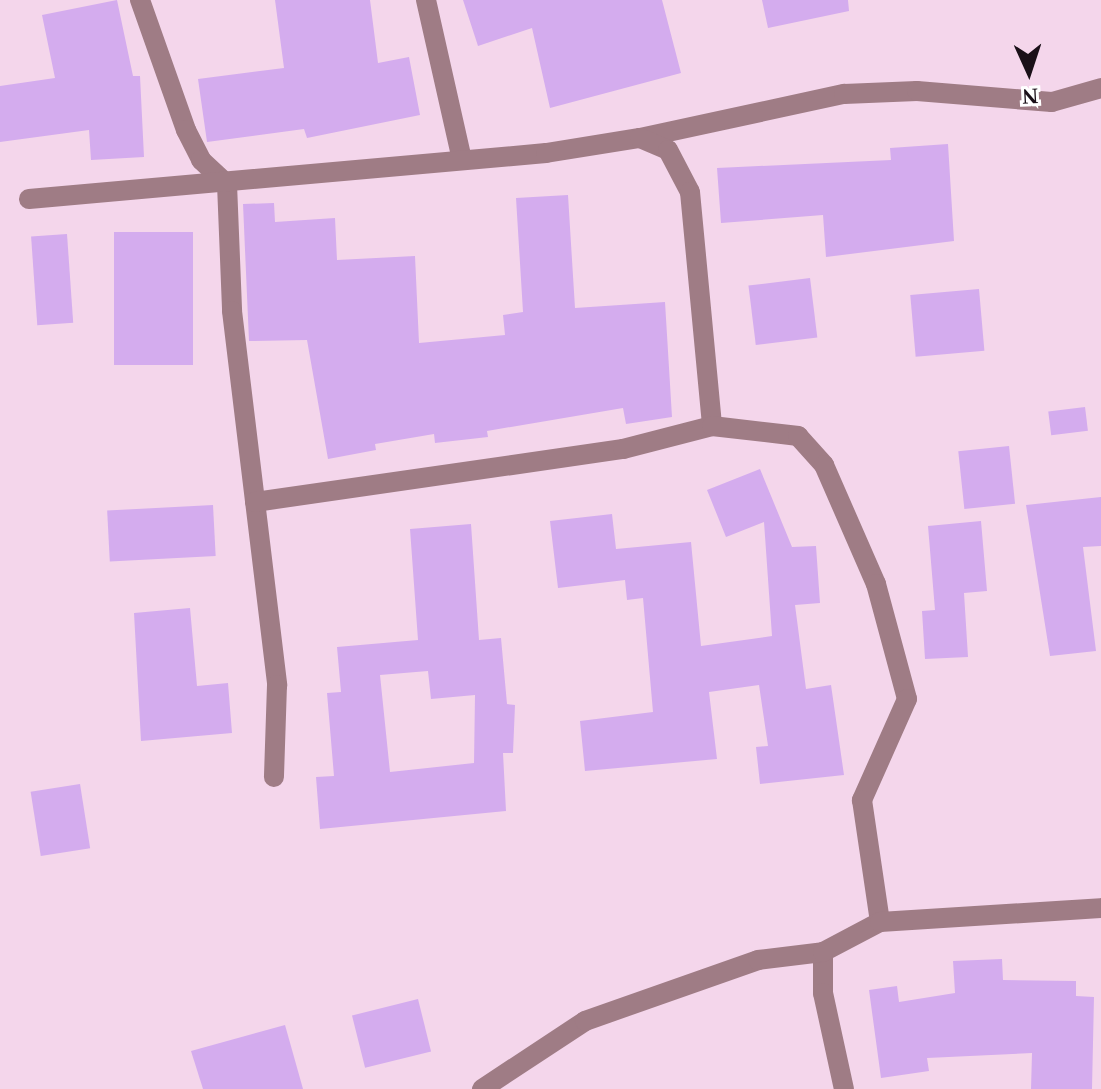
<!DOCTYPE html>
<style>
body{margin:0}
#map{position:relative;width:1101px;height:1089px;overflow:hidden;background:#f4d6eb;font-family:Georgia,serif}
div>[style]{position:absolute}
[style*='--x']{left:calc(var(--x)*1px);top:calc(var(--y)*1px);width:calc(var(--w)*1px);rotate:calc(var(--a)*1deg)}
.building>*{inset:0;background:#d4acee;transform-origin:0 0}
.minor>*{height:20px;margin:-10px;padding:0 10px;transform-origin:10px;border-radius:10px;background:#9f7c85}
span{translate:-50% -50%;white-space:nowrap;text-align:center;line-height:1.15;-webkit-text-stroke:6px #fff;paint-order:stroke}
.north{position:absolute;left:989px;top:32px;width:80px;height:80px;-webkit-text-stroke:6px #fff;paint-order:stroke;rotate:177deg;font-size:22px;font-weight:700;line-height:32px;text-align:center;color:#1a1018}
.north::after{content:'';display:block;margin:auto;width:28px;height:36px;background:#1a1018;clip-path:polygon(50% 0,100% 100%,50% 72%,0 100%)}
</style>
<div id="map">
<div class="building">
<div style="clip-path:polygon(117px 0,133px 76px,140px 76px,144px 157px,91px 160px,89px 130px,0 142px,0 86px,55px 78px,42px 15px)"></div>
<div style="clip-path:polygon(275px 0,370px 0,378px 63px,409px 57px,420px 115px,307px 138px,304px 129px,207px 142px,198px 79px,284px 68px)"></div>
<div style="clip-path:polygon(463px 0,662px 0,681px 73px,550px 108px,532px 28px,478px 46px)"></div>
<div style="clip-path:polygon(762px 0,848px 0,849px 11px,768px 28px)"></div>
<div style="clip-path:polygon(948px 144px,954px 241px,826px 257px,823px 215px,721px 223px,717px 168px,891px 160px,890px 148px)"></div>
<div style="clip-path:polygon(568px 195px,575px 308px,665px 302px,672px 417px,626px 424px,623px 408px,487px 431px,488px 437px,435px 443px,434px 434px,375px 444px,376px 450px,328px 459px,307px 340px,249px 341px,243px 204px,274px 203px,275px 222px,335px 218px,337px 260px,415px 256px,419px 343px,505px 335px,503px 315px,523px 312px,516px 198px)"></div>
<div style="left:193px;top:232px;width:133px;height:79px;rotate:90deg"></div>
<div style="left:67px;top:234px;width:89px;height:36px;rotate:86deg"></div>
<div style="left:810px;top:278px;width:60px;height:62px;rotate:83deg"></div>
<div style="left:979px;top:289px;width:62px;height:69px;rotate:85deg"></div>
<div style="left:1085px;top:407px;width:24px;height:37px;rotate:83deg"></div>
<div style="left:1009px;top:446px;width:58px;height:51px;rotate:84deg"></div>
<div style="clip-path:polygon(760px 469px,792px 547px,816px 546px,820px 603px,795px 605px,806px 689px,831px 685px,844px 775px,760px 784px,756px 747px,768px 746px,759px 685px,709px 692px,717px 759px,585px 771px,580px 721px,653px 712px,643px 598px,627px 600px,625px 580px,558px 588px,550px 521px,612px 514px,616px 549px,691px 542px,701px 646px,772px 636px,764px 522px,726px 537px,707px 490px)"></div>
<div style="clip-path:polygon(1101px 497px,1101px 546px,1083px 547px,1096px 651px,1050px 656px,1026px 505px)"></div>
<div style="left:213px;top:505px;width:51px;height:106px;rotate:87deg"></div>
<div style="clip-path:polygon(981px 521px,987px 591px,964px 593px,968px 657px,925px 659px,922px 611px,935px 610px,928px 526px)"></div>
<div style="clip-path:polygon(evenodd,471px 524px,479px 640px,501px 638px,507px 704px,515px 705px,513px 753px,503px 753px,506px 811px,320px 829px,316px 777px,334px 776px,327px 693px,341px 692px,337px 647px,418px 640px,410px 529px,471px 524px,428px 671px,431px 699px,475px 695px,474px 763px,390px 772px,380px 675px,428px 671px)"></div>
<div style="clip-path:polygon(190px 608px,197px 686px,228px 683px,232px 733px,141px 741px,134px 613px)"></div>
<div style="left:80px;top:784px;width:65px;height:50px;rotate:81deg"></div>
<div style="clip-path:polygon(1002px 959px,1003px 980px,1076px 981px,1076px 996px,1094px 997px,1092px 1089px,1031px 1089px,1032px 1053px,927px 1058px,929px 1071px,881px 1078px,869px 990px,897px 986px,899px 1002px,955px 993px,953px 961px)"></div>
<div style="left:418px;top:999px;width:54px;height:68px;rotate:76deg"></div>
<div style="clip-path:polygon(285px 1025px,303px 1089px,203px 1089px,191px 1051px)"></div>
</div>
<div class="minor">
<div style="--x:140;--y:0;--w:138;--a:70.5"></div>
<div style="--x:186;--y:130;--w:34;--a:63"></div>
<div style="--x:201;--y:160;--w:35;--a:43"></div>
<div style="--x:227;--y:184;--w:127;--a:87.7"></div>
<div style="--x:232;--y:311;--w:377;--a:83.1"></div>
<div style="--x:277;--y:685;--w:92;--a:91.9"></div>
<div style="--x:426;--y:0;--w:164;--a:77.3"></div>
<div style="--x:640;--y:138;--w:209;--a:-12.2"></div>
<div style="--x:844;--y:94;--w:73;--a:-2.4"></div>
<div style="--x:917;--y:91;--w:135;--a:4.7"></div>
<div style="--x:1052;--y:102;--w:51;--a:-15.9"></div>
<div style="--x:29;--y:199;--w:519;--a:-5.08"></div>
<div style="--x:546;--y:153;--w:95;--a:-9.1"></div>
<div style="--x:640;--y:138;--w:30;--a:23"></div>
<div style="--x:668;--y:150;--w:47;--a:62.4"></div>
<div style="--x:690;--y:192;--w:235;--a:84.6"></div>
<div style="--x:255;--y:502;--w:372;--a:-8.2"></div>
<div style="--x:623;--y:449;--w:92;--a:-14.5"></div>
<div style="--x:712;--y:426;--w:87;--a:6.6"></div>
<div style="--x:798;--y:436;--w:39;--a:48"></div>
<div style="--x:824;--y:465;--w:130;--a:66.4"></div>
<div style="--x:876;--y:584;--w:119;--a:74.9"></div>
<div style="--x:907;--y:699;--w:111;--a:114"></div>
<div style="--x:862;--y:800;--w:123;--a:81.6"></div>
<div style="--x:823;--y:952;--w:41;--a:90"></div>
<div style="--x:823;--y:993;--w:98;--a:77.7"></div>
<div style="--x:482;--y:1089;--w:123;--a:-33.4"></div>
<div style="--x:585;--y:1021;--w:183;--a:-19.4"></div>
<div style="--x:758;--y:960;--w:65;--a:-7"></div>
<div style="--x:823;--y:952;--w:64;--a:-27.8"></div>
<div style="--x:880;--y:922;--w:221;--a:-3.6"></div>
</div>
<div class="north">N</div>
</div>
